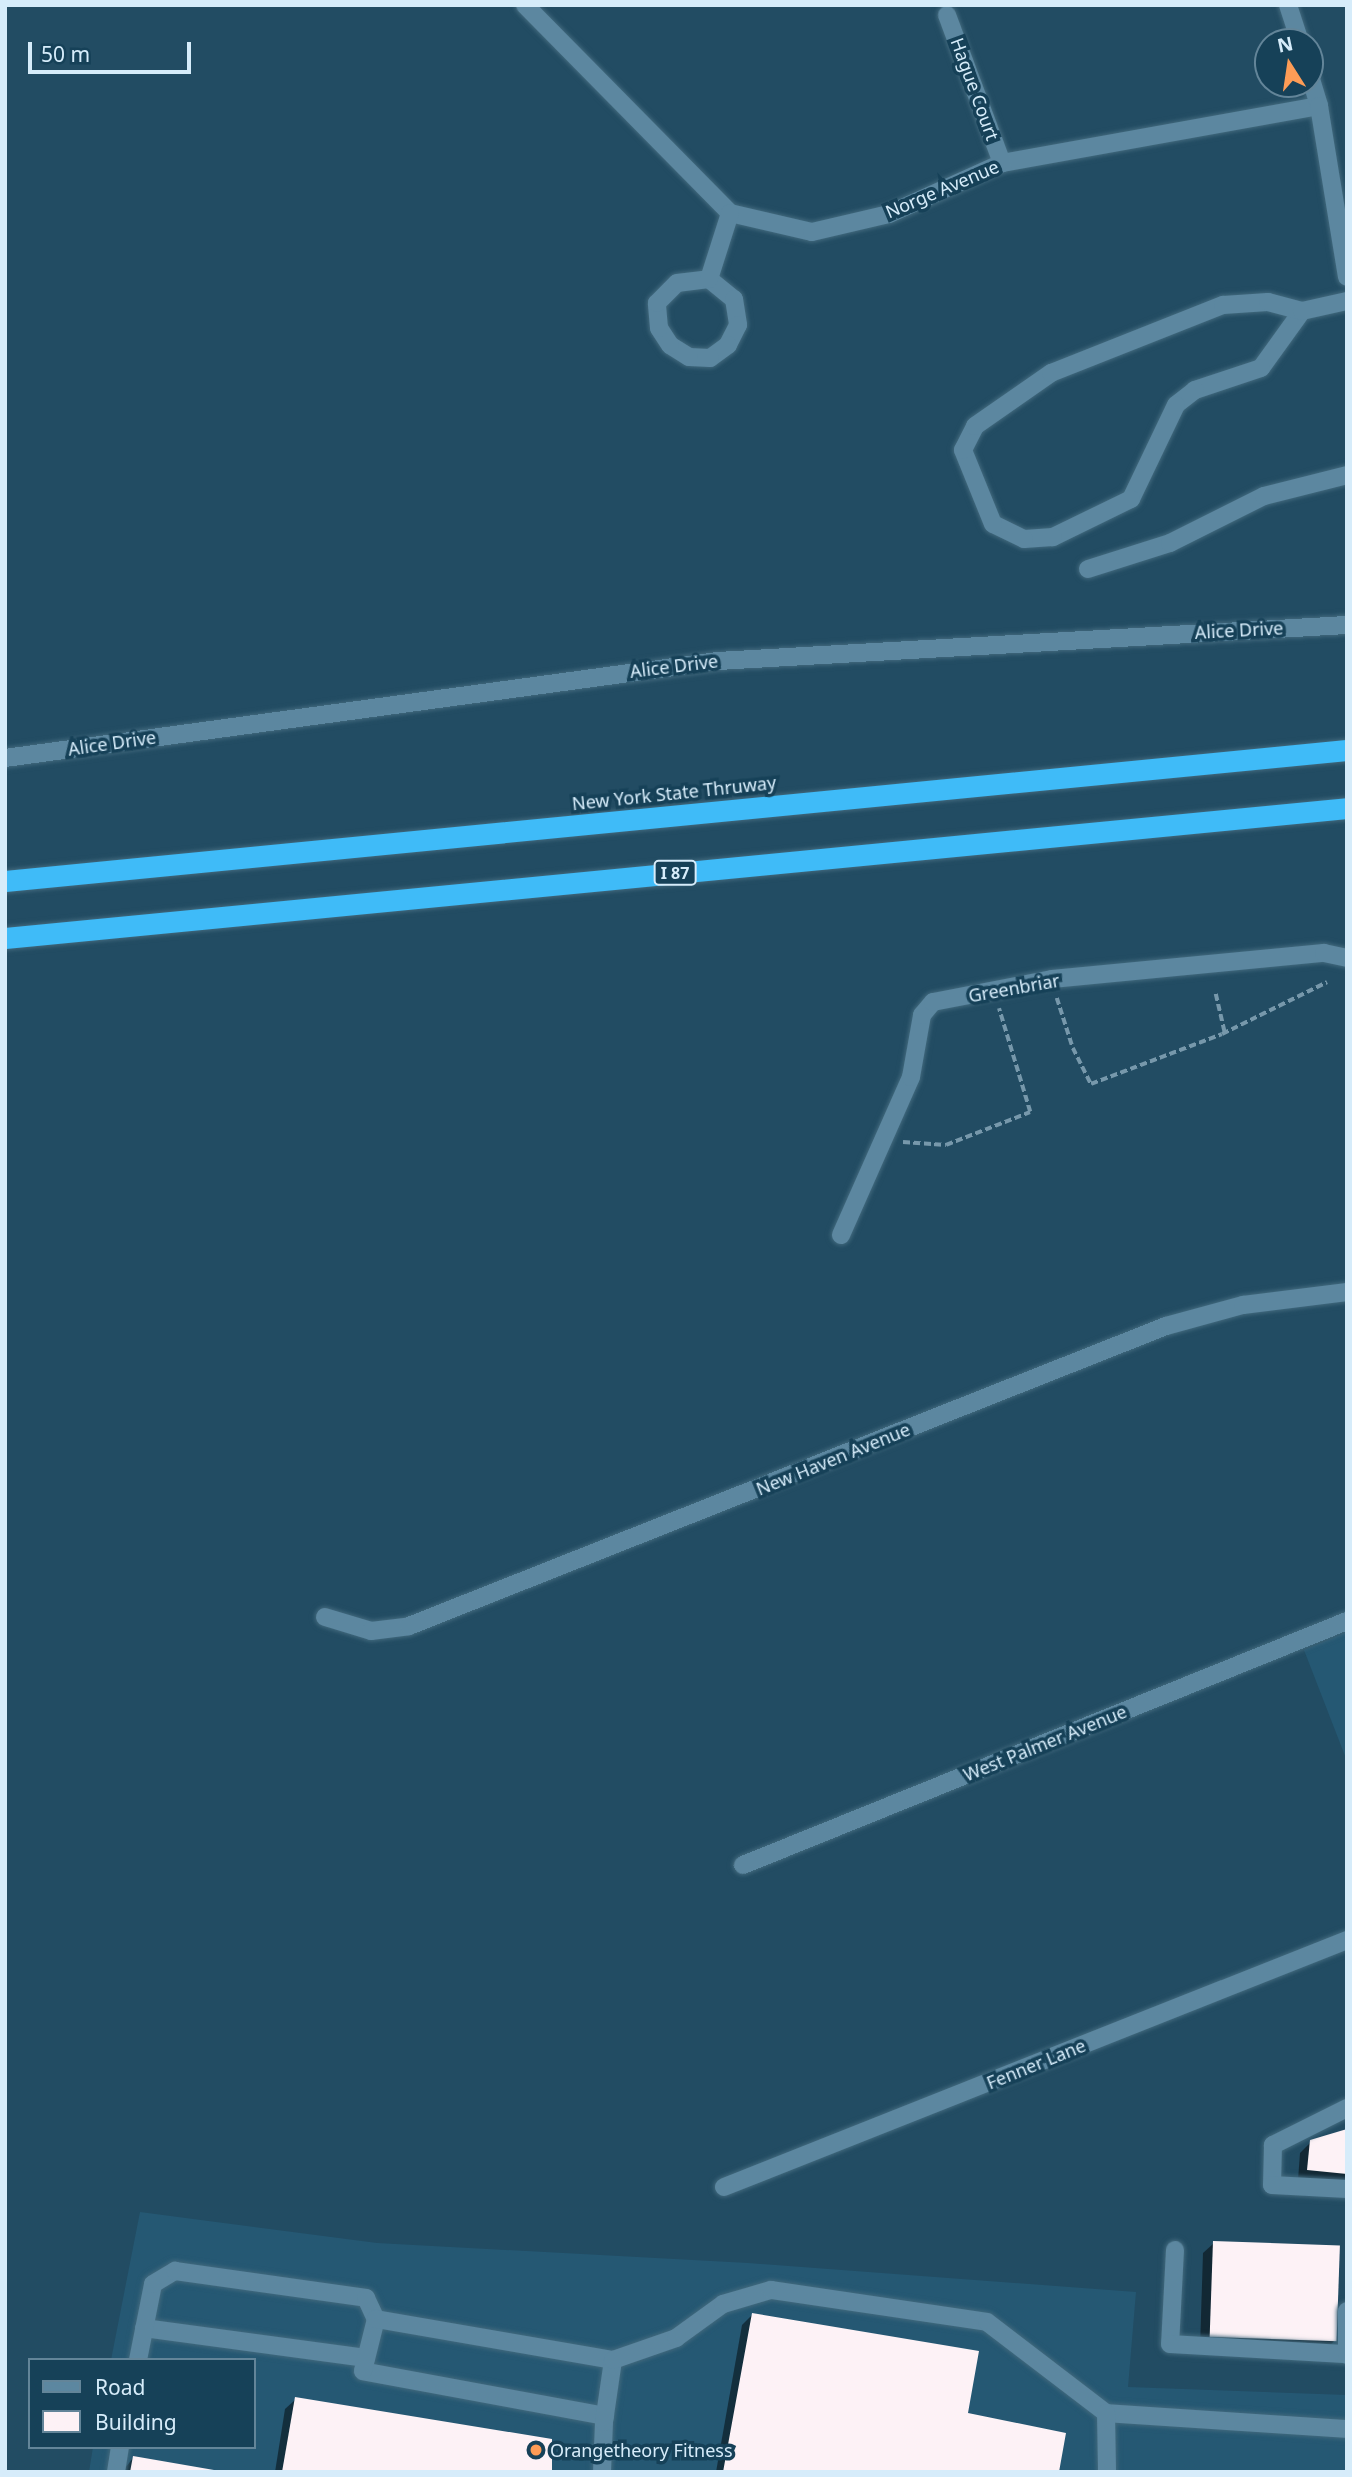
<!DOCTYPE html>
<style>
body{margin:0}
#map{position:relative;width:1352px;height:2477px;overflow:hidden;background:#224c63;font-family:"Noto Sans",sans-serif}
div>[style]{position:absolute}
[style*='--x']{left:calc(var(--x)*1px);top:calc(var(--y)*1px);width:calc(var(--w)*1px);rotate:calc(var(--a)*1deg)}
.built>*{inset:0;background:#255873}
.shadow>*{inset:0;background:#0007}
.building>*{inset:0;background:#fdf2f6;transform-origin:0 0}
.path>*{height:3.5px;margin-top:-1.75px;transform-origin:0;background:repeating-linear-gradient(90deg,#7798ab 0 7px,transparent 0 10.5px)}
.roads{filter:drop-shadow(0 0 2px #42697d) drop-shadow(0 0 2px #42697d)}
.minor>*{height:18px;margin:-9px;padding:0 9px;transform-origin:9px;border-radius:9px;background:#5c87a0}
.highway>*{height:21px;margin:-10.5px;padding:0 10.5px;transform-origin:10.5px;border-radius:10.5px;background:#3fbbf8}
.dots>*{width:19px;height:19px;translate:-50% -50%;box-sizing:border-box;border:4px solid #164158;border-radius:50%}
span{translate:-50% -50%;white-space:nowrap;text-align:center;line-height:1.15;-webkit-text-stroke:7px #164158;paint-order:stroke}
.shield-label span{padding:2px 5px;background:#164158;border:2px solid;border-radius:5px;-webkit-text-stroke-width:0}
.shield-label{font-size:16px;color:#d6ecfa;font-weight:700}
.street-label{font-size:18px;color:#d6ecfa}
.poi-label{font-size:18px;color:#d6ecfa}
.left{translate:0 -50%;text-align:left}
.frame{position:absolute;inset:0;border:7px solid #d6ecfa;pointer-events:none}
.legend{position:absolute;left:28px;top:2358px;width:228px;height:91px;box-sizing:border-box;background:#164158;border:2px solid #638599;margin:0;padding:9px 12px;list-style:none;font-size:21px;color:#d6ecfa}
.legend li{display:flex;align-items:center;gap:14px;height:35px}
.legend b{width:35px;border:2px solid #638599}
.north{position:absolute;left:1254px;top:28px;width:70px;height:70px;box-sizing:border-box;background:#164158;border:2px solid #638599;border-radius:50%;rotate:348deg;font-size:19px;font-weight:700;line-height:28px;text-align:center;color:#d6ecfa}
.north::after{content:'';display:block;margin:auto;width:24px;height:32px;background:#fd9c56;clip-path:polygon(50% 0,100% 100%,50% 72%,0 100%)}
.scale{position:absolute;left:28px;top:42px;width:163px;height:32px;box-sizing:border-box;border:4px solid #d6ecfa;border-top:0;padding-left:9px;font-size:21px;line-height:24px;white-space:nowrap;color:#d6ecfa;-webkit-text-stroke:5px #164158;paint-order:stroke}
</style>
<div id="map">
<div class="built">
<div style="clip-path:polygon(1347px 1632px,1347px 1761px,1304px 1650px)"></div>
<div style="clip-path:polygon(140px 2212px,377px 2243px,748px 2263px,1136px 2292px,1128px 2387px,1347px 2395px,1347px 2472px,89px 2472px,93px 2447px,254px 2447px,254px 2360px,111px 2360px)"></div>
</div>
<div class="shadow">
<div style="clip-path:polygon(1347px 2131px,1347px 2184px,1298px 2180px,1300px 2153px,1311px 2142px)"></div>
<div style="clip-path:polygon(1214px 2243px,1335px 2340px,1325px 2351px,1200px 2347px,1203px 2253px)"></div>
<div style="clip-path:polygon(752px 2315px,966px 2415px,1057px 2472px,716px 2472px,742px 2325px)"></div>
<div style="clip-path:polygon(296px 2399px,550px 2472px,275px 2472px,285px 2409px)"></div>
<div style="clip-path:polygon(133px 2458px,212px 2472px,122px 2472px)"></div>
</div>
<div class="building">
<div style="clip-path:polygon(1347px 2129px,1347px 2174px,1307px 2170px,1310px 2140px)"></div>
<div style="left:1213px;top:2241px;width:127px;height:96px;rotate:2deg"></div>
<div style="clip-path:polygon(752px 2313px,979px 2351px,968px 2413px,1066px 2433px,1059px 2472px,723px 2472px)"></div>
<div style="clip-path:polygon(295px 2397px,552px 2439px,552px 2472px,282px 2472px)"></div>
<div style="clip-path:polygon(133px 2456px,214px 2470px,213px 2472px,130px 2472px)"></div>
</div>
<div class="path">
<div style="--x:1216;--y:994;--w:39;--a:77"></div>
<div style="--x:1057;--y:998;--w:52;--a:72.3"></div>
<div style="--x:1073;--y:1048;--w:40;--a:63.4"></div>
<div style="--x:1091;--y:1084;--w:140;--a:-20.9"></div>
<div style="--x:1222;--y:1034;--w:117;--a:-26.3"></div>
<div style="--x:903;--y:1142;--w:43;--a:4"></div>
<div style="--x:946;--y:1145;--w:90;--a:-21.4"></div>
<div style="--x:1030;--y:1112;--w:108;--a:-106.8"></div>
</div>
<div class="roads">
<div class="minor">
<div style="--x:525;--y:5;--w:292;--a:45.4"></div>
<div style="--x:730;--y:213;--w:84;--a:13"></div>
<div style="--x:812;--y:232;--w:79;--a:-13.2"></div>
<div style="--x:889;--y:214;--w:124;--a:-24.3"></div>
<div style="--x:1002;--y:163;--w:322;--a:-10.2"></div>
<div style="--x:1288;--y:5;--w:39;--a:72"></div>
<div style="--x:947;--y:15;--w:158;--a:69.6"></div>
<div style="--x:1310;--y:76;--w:31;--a:73"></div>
<div style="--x:1319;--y:106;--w:173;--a:80.7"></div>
<div style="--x:709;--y:279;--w:32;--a:39"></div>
<div style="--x:734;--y:299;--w:26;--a:81"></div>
<div style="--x:738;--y:325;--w:22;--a:117"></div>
<div style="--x:728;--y:345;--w:22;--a:144"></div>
<div style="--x:710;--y:358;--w:21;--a:-177"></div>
<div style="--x:689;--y:357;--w:22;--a:-148"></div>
<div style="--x:670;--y:345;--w:20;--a:-123"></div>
<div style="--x:659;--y:328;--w:25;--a:-95"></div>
<div style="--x:657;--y:303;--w:28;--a:-45"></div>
<div style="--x:677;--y:283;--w:32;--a:-7"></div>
<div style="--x:709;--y:279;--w:69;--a:-72.3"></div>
<div style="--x:1302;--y:311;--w:70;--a:125.7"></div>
<div style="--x:1261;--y:368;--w:70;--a:161.6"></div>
<div style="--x:1195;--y:390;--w:24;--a:142"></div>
<div style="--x:1176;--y:405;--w:104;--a:115.6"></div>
<div style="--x:1131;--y:499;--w:87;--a:154"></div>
<div style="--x:1053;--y:537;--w:29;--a:176"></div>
<div style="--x:1024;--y:539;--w:34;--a:-154"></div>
<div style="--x:993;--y:524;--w:80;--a:-112.1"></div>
<div style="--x:963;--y:450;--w:27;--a:-63"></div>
<div style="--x:975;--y:426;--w:93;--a:-34.9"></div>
<div style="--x:1051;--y:373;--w:185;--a:-21.6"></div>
<div style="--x:1223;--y:305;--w:45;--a:-3.8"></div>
<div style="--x:1268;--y:302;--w:35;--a:15"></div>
<div style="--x:1302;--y:311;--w:46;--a:-12.5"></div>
<div style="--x:1088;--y:569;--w:86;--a:-17.6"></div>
<div style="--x:1170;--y:543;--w:105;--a:-26.6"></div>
<div style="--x:1264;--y:496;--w:86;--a:-14.2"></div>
<div style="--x:5;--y:758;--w:720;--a:-7.75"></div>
<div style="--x:718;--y:661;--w:630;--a:-3.28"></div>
<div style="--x:841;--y:1235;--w:173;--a:-66.1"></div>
<div style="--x:911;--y:1077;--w:63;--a:-79.9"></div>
<div style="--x:922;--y:1015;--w:17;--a:-50"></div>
<div style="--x:933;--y:1002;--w:121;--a:-10.9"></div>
<div style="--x:1052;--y:979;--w:273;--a:-5.5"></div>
<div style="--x:1324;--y:953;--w:24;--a:12"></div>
<div style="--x:325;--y:1617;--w:48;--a:16.9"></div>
<div style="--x:371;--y:1631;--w:38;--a:-7"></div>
<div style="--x:409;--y:1626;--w:814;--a:-21.62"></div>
<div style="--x:1166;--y:1326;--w:80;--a:-15.3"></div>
<div style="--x:1243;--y:1305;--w:105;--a:-7.1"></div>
<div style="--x:743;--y:1865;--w:651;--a:-22"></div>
<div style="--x:1347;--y:2108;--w:83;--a:153.4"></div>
<div style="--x:1273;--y:2145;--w:40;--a:91.4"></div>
<div style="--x:1272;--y:2185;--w:75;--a:3.1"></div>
<div style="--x:724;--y:2187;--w:670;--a:-21.63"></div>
<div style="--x:1175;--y:2250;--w:94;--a:93"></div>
<div style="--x:1170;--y:2344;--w:174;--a:3.3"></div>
<div style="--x:1347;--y:2311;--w:44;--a:90"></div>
<div style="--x:144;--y:2328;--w:224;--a:7.7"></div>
<div style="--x:138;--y:2360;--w:77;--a:-78.8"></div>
<div style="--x:153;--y:2284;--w:26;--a:-31"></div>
<div style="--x:175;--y:2271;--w:193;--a:8"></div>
<div style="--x:366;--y:2298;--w:23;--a:65"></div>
<div style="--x:1106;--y:2413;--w:242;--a:3.8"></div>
<div style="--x:605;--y:2416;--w:246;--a:-169.5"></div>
<div style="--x:363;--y:2371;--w:54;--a:-76"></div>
<div style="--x:376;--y:2319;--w:241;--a:9.8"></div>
<div style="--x:116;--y:2472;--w:25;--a:-81"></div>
<div style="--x:602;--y:2472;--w:50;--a:-87.7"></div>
<div style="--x:604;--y:2422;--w:63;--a:-81.7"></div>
<div style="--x:613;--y:2360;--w:67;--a:-19.2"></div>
<div style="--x:676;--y:2338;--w:58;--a:-35.9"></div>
<div style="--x:723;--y:2304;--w:50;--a:-16.3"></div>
<div style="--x:771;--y:2290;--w:218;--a:8.4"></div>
<div style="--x:987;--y:2322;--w:150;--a:37.4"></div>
<div style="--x:1106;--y:2413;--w:59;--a:89"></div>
</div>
<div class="highway">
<div style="--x:5;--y:881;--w:1348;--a:-5.58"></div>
<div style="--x:5;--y:938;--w:1348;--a:-5.53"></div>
</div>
</div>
<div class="dots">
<div style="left:536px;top:2450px;background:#fd9c56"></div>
</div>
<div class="shield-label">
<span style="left:675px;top:873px">I 87</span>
</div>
<div class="street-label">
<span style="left:975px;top:89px;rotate:70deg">Hague Court</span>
<span style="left:942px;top:189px;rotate:-23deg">Norge Avenue</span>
<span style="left:1239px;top:630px;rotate:-3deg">Alice Drive</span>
<span style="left:674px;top:666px;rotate:-7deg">Alice Drive</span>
<span style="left:112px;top:743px;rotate:-8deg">Alice Drive</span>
<span style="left:674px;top:793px;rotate:-6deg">New York State Thruway</span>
<span style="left:1014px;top:988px;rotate:-10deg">Greenbriar</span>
<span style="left:833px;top:1459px;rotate:-22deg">New Haven Avenue</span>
<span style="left:1045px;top:1743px;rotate:-22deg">West Palmer Avenue</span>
<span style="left:1036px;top:2064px;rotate:-22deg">Fenner Lane</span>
</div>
<div class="poi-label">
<span class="left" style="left:550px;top:2450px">Orangetheory Fitness</span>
</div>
<div class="frame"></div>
<ul class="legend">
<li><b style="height:9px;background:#5c87a0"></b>Road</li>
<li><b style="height:19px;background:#fdf2f6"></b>Building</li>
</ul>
<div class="north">N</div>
<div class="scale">50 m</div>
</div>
